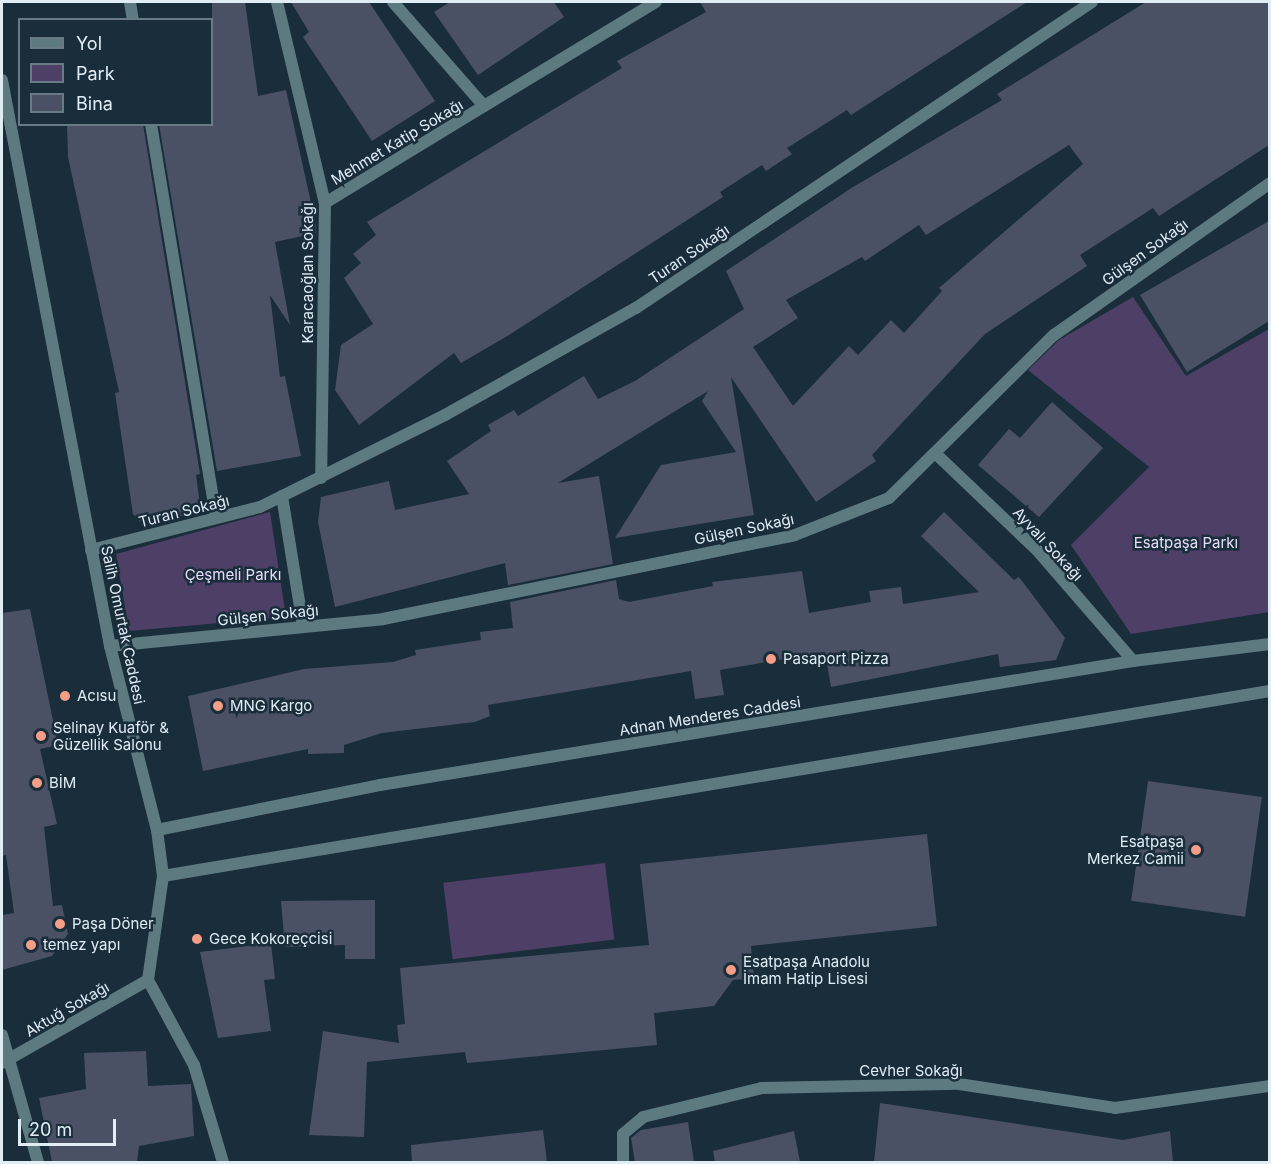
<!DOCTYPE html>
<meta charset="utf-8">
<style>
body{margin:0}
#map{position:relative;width:1271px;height:1164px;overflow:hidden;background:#1a2d3a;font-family:Inter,sans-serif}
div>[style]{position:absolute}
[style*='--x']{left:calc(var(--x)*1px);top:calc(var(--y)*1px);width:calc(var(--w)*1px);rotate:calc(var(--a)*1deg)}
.green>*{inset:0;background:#4e3f66;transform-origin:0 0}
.building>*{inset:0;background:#4a5165;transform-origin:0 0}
.minor>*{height:12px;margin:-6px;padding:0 6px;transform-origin:6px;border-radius:6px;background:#5c7a7f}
.tertiary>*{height:12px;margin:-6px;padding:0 6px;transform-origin:6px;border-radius:6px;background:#5c7a7f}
.dots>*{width:16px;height:16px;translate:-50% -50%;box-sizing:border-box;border:3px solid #1a2d3a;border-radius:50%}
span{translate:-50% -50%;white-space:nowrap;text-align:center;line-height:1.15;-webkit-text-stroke:5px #1a2d3a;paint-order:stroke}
.street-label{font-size:15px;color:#e1edf5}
.park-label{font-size:15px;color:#e7dcfc}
.poi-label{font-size:15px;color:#e1edf5}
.left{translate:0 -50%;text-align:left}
.right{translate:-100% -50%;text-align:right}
.frame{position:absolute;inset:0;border:3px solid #e1edf5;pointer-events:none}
.legend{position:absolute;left:18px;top:18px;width:195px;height:108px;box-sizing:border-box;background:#1a2d3a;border:2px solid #6a7a85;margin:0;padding:8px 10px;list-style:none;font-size:18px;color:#e1edf5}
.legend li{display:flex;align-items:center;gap:12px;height:30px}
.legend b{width:30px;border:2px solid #6a7a85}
.scale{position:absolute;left:18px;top:1119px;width:98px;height:27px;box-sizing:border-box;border:3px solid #e1edf5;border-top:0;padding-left:8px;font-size:18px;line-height:21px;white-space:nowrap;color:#e1edf5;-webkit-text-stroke:4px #1a2d3a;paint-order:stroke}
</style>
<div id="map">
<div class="green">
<div style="clip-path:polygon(1133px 297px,1186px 376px,1269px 329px,1269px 612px,1131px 634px,1071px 545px,1149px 467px,1028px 370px,1059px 340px)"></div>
<div style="clip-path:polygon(270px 512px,286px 617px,129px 631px,116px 554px)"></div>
<div style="left:605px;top:863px;width:77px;height:163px;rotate:83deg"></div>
</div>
<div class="building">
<div style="clip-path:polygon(212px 2px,245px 2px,258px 96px,286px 90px,316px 225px,316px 233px,275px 242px,290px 325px,270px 295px,280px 377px,285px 376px,301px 456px,217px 471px,159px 124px,212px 124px)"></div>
<div style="clip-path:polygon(291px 2px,369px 2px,435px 101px,372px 141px,303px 37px,309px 32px)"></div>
<div style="clip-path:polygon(450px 2px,554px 2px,564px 17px,478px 75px,434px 12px)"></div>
<div style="clip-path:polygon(700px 2px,1027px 2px,851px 115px,847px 110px,787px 148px,792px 154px,766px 171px,762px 165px,720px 192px,723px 197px,509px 335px,461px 363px,454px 353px,359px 425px,335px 390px,341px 345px,373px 324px,344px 278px,361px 263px,353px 254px,376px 235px,367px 222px,622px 68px,617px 61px,706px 12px)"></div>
<div style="clip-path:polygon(evenodd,1146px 2px,1269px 2px,1269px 145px,1159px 216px,1153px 208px,1080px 255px,1087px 266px,985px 334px,872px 455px,876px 461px,816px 502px,731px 377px,754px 515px,615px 538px,661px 465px,736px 452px,702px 401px,708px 391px,558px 483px,599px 476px,613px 564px,508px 585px,505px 563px,335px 607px,318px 522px,321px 497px,389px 481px,395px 510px,469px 494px,447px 461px,491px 431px,488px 425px,514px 410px,518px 416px,584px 376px,598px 399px,635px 381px,744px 309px,726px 271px,853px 187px,1002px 100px,997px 94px,1146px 2px,1069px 145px,1083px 164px,939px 288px,942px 291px,904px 333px,891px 320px,858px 355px,849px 346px,793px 406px,753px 347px,798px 318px,786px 300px,862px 257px,865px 261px,919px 225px,926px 235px,1069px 145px)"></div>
<div style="clip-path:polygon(67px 124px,143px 124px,200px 474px,196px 475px,201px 512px,142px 524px,133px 514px,115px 393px,119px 392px,68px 157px)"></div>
<div style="clip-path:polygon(1269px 221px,1269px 321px,1187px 372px,1140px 295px)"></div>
<div style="clip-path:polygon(1052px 402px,1103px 448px,1039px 517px,978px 465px,1009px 429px,1020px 438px)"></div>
<div style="clip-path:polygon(944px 512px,1014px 580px,1019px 577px,1065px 638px,1056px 660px,1000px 667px,998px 654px,831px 687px,825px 652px,720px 670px,724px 695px,695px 699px,691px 671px,488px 705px,490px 716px,475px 722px,382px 733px,344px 745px,344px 753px,308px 754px,308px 749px,203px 771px,188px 696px,304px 669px,393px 662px,416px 655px,415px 650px,481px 640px,480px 632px,513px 628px,510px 602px,616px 580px,619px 599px,629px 602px,713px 586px,712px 582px,802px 571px,809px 613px,871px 602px,869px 591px,901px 587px,903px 604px,979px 592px,921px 536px)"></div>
<div style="clip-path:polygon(30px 609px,58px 745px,40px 749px,57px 824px,44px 827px,53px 906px,62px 905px,68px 934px,52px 956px,2px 970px,2px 915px,14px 913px,6px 855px,2px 856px,2px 613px)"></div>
<div style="left:1148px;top:781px;width:115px;height:121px;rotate:8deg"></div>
<div style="clip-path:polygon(927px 834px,937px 926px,751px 946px,754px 978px,733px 980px,714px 1006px,654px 1013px,657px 1045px,467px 1063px,465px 1052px,367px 1062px,364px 1137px,309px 1135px,323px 1031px,399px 1043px,397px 1025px,405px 1024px,400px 968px,649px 945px,640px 864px)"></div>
<div style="clip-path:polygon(375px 900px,375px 959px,345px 959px,345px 945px,285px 947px,281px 901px)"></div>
<div style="clip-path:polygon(271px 943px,275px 979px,264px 980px,271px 1031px,218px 1038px,200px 952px)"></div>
<div style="clip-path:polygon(146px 1051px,148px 1086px,191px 1084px,194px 1136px,139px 1146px,137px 1162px,52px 1162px,39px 1098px,86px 1089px,84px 1053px)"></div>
<div style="clip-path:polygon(880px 1103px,1123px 1140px,1170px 1131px,1173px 1162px,874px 1162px)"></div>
<div style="clip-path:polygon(688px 1122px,694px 1162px,635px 1162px,631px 1138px,641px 1130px)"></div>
<div style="clip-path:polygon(543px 1130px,547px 1162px,412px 1162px,411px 1145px)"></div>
<div style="clip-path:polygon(794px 1131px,800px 1162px,715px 1162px,713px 1151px)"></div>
</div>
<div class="minor">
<div style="--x:130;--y:2;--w:18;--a:81"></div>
<div style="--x:277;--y:2;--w:207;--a:76.6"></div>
<div style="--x:325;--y:203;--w:275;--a:90.8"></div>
<div style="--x:393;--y:2;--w:138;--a:48.8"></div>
<div style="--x:484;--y:106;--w:201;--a:-31.2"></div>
<div style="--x:2;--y:80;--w:576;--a:79.2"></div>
<div style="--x:110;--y:646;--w:190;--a:75.7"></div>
<div style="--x:151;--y:124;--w:399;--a:80.6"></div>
<div style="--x:325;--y:203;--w:186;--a:-31.4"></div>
<div style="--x:935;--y:453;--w:141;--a:43.6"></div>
<div style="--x:1037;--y:550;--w:147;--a:49.1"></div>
<div style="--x:282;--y:496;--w:132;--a:80.8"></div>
<div style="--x:91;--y:550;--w:174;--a:-14.3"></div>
<div style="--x:260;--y:507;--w:207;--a:-26.4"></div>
<div style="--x:445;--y:415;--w:219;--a:-29.3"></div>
<div style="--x:636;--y:308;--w:549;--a:-33.86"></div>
<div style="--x:110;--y:646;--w:274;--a:-5.6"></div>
<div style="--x:383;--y:619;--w:420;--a:-11.5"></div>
<div style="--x:795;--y:535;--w:101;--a:-21.5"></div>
<div style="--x:889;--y:498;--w:232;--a:-44.7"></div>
<div style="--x:1054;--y:335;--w:264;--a:-35.1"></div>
<div style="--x:148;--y:980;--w:97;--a:61.6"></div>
<div style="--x:194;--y:1065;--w:101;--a:73.4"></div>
<div style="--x:2;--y:1035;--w:132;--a:74.2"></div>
<div style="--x:623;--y:1162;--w:28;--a:-90"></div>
<div style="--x:623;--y:1134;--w:26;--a:-40"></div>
<div style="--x:643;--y:1117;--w:122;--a:-13.7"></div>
<div style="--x:762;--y:1088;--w:197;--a:-1.2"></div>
<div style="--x:959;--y:1084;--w:158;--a:8.7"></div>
<div style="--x:1115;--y:1108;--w:157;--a:-8.1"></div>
</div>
<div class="tertiary">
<div style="--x:163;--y:876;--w:1122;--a:-9.49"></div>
<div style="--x:2;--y:1063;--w:168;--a:-29.6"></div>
<div style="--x:148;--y:980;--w:105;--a:-81.8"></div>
<div style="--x:163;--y:876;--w:46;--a:-97.4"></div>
<div style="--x:157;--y:830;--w:227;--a:-11.4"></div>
<div style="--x:380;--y:785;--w:763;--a:-9.35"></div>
<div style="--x:1133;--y:661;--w:138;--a:-7.1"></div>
</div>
<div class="dots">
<div style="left:771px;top:659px;background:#f49e88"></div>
<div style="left:65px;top:696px;background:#f49e88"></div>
<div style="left:218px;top:706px;background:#f49e88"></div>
<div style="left:41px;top:736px;background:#f49e88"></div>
<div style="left:37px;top:783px;background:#f49e88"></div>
<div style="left:1196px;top:850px;background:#f49e88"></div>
<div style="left:60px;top:924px;background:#f49e88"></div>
<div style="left:197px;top:939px;background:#f49e88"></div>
<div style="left:31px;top:945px;background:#f49e88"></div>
<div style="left:731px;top:970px;background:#f49e88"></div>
</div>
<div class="street-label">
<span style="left:397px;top:142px;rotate:-31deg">Mehmet Katip Sokağı</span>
<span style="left:1145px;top:252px;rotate:-36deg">Gülşen Sokağı</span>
<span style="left:689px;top:254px;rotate:-34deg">Turan Sokağı</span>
<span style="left:308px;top:273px;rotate:-90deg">Karacaoğlan Sokağı</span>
<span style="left:184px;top:511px;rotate:-14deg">Turan Sokağı</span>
<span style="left:744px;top:529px;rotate:-12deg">Gülşen Sokağı</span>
<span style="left:1048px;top:544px;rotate:47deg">Ayvalı Sokağı</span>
<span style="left:268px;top:615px;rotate:-6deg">Gülşen Sokağı</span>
<span style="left:123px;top:625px;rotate:78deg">Salih Omurtak Caddesi</span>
<span style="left:710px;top:716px;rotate:-9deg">Adnan Menderes Caddesi</span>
<span style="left:67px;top:1009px;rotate:-30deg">Aktuğ Sokağı</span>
<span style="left:911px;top:1071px">Cevher Sokağı</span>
</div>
<div class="park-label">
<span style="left:1186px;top:543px">Esatpaşa Parkı</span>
<span style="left:233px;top:575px">Çeşmeli Parkı</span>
</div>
<div class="poi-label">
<span class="left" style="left:783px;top:659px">Pasaport Pizza</span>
<span class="left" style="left:77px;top:696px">Acısu</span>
<span class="left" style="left:230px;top:706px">MNG Kargo</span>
<span class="left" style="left:53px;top:736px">Selinay Kuaför &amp;<br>Güzellik Salonu</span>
<span class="left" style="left:49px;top:783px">BİM</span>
<span class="right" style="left:1184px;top:850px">Esatpaşa<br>Merkez Camii</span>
<span class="left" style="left:72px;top:924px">Paşa Döner</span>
<span class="left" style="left:209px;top:939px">Gece Kokoreçcisi</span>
<span class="left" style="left:43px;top:945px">temez yapı</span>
<span class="left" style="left:743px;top:970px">Esatpaşa Anadolu<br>İmam Hatip Lisesi</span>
</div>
<div class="frame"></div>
<ul class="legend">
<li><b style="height:8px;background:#5c7a7f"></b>Yol</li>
<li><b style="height:16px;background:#4e3f66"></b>Park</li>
<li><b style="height:16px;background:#4a5165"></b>Bina</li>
</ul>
<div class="scale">20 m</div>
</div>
